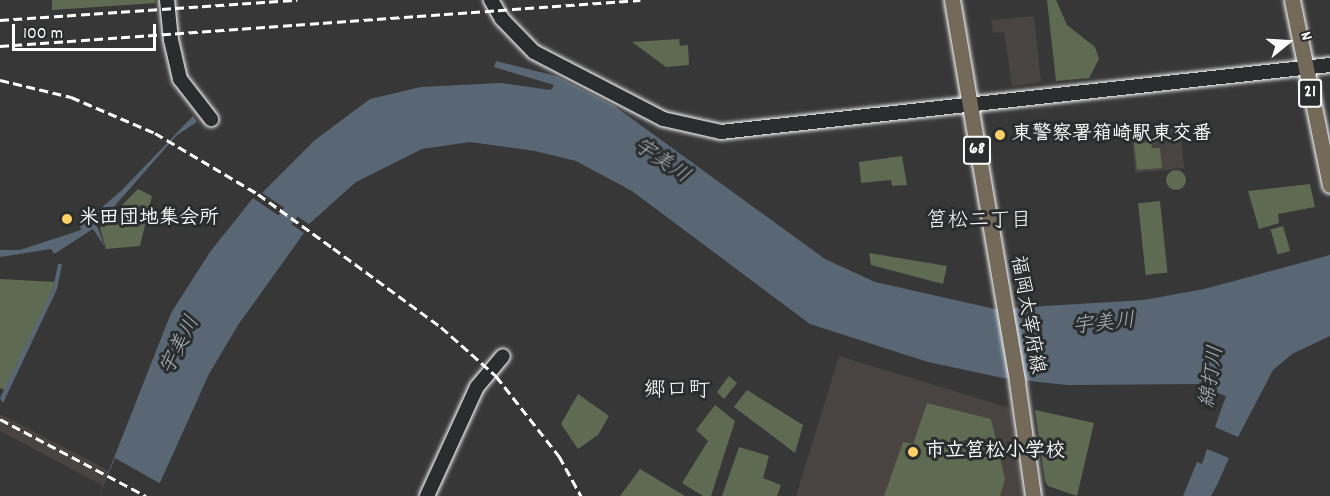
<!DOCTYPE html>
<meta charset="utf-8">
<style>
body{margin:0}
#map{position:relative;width:1330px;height:496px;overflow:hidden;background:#383737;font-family:Dekko,"Klee One",sans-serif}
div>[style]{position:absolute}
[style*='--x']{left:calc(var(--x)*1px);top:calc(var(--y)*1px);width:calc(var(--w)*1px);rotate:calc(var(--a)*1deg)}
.built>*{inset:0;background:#494342}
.green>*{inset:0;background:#5e6a51;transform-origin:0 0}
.round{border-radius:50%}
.water>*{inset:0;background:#596775}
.pier>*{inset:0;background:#383737}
.river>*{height:16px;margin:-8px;padding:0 8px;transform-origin:8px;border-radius:8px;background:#596775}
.roads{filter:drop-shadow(0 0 2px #fff) drop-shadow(0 0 2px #fff)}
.secondary>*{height:14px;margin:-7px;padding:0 7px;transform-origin:7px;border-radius:7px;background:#2a2d2e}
.primary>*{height:15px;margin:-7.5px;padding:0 7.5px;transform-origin:7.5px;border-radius:7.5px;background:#746a5a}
.rail>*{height:3px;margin-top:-1.5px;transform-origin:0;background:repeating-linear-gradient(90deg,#fff 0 9px,transparent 0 13.5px)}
.dots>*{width:16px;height:16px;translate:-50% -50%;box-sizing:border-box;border:3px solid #2a2d2e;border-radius:50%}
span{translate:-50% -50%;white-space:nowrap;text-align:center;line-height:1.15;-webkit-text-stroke:6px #2a2d2e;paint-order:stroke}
.shield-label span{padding:2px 4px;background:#2a2d2e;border:2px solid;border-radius:4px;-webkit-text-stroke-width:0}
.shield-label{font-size:18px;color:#fff;font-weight:700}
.poi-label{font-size:20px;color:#fff;font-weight:700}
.left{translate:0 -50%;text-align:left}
.street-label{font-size:20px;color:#fff}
.water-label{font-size:21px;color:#acb3ba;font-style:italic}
.neighbourhood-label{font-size:21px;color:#fff}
.quarter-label{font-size:22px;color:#fff}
.north{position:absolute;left:1258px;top:12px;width:60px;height:60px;-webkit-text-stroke:4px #2a2d2e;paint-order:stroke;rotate:72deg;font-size:16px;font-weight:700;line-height:24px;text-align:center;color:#fff}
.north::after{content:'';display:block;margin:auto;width:21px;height:27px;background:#fff;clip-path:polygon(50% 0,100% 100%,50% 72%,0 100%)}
.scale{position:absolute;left:12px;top:24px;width:144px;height:27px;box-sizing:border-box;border:3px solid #fff;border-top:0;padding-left:8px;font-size:18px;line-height:21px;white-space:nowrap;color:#fff;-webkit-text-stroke:4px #2a2d2e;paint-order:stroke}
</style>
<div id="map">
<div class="built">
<div style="clip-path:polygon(1034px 16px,1041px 82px,1012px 86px,1004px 32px,993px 33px,991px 20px)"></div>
<div style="clip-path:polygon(1180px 126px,1184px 168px,1135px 173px,1132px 141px,1153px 139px,1153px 129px)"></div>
<div style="clip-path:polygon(839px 356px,1010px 408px,1022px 496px,796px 496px)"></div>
<div style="clip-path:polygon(0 414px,96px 464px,154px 496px,123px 496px,0 431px)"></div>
</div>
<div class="green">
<div style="clip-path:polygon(52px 0,155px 0,156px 3px,52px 10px)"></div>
<div style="clip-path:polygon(1047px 0,1056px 0,1067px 25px,1095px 47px,1099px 59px,1089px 78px,1056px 81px)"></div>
<div style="clip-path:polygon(679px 39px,680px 46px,688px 45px,689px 65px,666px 67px,632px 42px)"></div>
<div style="clip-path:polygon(1151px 142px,1152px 148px,1160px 148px,1162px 168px,1137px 170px,1134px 143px)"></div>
<div style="clip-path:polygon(902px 156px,907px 185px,892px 186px,891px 180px,861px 183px,859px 162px)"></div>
<div class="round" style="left:1166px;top:170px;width:20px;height:20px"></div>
<div style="clip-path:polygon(1310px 184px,1315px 207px,1278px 214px,1279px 223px,1259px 229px,1248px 191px)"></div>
<div style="clip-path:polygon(138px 189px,152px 196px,140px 246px,106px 249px,100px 228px)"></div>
<div style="left:1160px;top:201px;width:72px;height:22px;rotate:84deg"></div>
<div style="left:1283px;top:226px;width:26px;height:13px;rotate:74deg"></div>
<div style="clip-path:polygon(869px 253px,947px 266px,943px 284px,871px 265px)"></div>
<div style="clip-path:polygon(0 279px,56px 282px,7px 391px,0 388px)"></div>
<div style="clip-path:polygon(729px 376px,737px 383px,724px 399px,717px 392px)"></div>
<div style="clip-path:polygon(747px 390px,803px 425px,795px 453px,734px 407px)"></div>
<div style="clip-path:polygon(578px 394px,609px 416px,598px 435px,578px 449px,561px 424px)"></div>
<div style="clip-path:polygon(927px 403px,991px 419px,1005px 479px,1000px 496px,884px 496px,903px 442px,913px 444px)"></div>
<div style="clip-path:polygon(715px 405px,735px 421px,711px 496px,703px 496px,682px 483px,708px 441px,696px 430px)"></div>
<div style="clip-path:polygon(1035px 410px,1094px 423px,1077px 496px,1048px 486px,1045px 481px)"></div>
<div style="clip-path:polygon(739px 447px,769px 456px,763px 478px,781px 485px,777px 496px,722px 496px)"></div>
<div style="clip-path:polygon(640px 469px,685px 496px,620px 496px)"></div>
</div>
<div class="water">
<div style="clip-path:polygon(496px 61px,556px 76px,613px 105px,825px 259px,875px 282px,995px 309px,1144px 300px,1204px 289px,1330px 255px,1330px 336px,1292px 354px,1273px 370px,1238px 437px,1215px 427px,1226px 396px,1200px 387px,1201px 384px,1067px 385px,1003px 378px,928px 362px,810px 324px,632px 191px,576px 161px,535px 151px,470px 142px,422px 149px,356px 182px,309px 224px,262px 193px,315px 140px,370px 99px,421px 87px,501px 83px,551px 90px,554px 85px,494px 67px)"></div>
<div style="clip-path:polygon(193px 116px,197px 122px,177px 135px,97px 226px,105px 247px,93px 229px,54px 254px,51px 249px,0 257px,0 250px,20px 250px,81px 230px,80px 226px,121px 191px)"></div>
<div style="clip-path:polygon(253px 198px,304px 233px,238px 325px,209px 374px,154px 496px,99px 496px,171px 313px,210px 252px)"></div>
<div style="clip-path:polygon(58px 264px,62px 264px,57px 289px,3px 403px,0 398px,53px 289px)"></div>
<div style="clip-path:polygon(1207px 449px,1229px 458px,1217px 485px,1211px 496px,1183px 496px,1197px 462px,1202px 464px)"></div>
</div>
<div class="pier">
<div style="clip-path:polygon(115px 458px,161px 484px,154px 496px,99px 496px)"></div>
</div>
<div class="river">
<div style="--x:271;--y:239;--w:56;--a:-53.7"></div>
</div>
<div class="roads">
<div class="secondary">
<div style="--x:167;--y:0;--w:40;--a:84.3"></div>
<div style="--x:171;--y:40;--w:40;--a:77"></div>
<div style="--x:180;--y:79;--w:51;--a:52.2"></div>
<div style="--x:491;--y:0;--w:22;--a:60"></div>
<div style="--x:502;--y:19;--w:46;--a:45.9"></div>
<div style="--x:534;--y:52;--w:145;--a:27.4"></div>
<div style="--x:663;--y:119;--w:59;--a:12.6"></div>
<div style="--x:721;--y:132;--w:613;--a:-6.28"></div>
<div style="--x:427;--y:496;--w:120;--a:-65.4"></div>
<div style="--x:477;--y:387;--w:40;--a:-50"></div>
</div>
<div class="primary">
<div style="--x:952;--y:0;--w:387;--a:80.3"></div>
<div style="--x:1017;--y:382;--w:115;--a:82"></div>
<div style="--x:1292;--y:0;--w:189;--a:78.4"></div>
</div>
</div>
<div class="rail">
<div style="--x:0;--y:20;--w:298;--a:-3.9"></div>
<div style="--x:0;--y:46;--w:642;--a:-4.11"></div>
<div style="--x:0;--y:80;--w:73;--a:13.5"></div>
<div style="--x:71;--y:97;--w:91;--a:23.2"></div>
<div style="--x:155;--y:133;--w:120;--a:30.6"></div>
<div style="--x:258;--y:194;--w:92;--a:35.8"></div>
<div style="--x:333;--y:248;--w:134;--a:36.2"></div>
<div style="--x:441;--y:327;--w:74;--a:41.7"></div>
<div style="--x:496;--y:376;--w:102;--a:51.8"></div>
<div style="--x:559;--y:456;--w:46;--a:61.2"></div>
<div style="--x:0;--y:419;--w:165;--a:27.8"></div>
</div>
<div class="dots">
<div style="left:1000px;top:135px;background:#ffd166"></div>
<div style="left:67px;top:219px;background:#ffd166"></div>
<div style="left:913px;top:452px;background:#ffd166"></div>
</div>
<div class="shield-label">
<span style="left:1310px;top:93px">21</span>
<span style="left:977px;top:150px">68</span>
</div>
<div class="poi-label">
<span class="left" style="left:1012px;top:135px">東警察署箱崎駅東交番</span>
<span class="left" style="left:79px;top:219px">米田団地集会所</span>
<span class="left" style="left:925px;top:452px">市立筥松小学校</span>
</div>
<div class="street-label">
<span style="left:1026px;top:315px;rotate:80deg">福岡太宰府線</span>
</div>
<div class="water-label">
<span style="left:661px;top:162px;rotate:34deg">宇美川</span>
<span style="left:1104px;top:325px;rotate:-6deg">宇美川</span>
<span style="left:181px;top:346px;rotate:-63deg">宇美川</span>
<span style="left:1213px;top:377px;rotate:-81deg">綿打川</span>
</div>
<div class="neighbourhood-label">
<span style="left:979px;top:222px">筥松二丁目</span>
</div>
<div class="quarter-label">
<span style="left:677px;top:392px">郷口町</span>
</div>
<div class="north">N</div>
<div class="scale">100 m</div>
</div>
